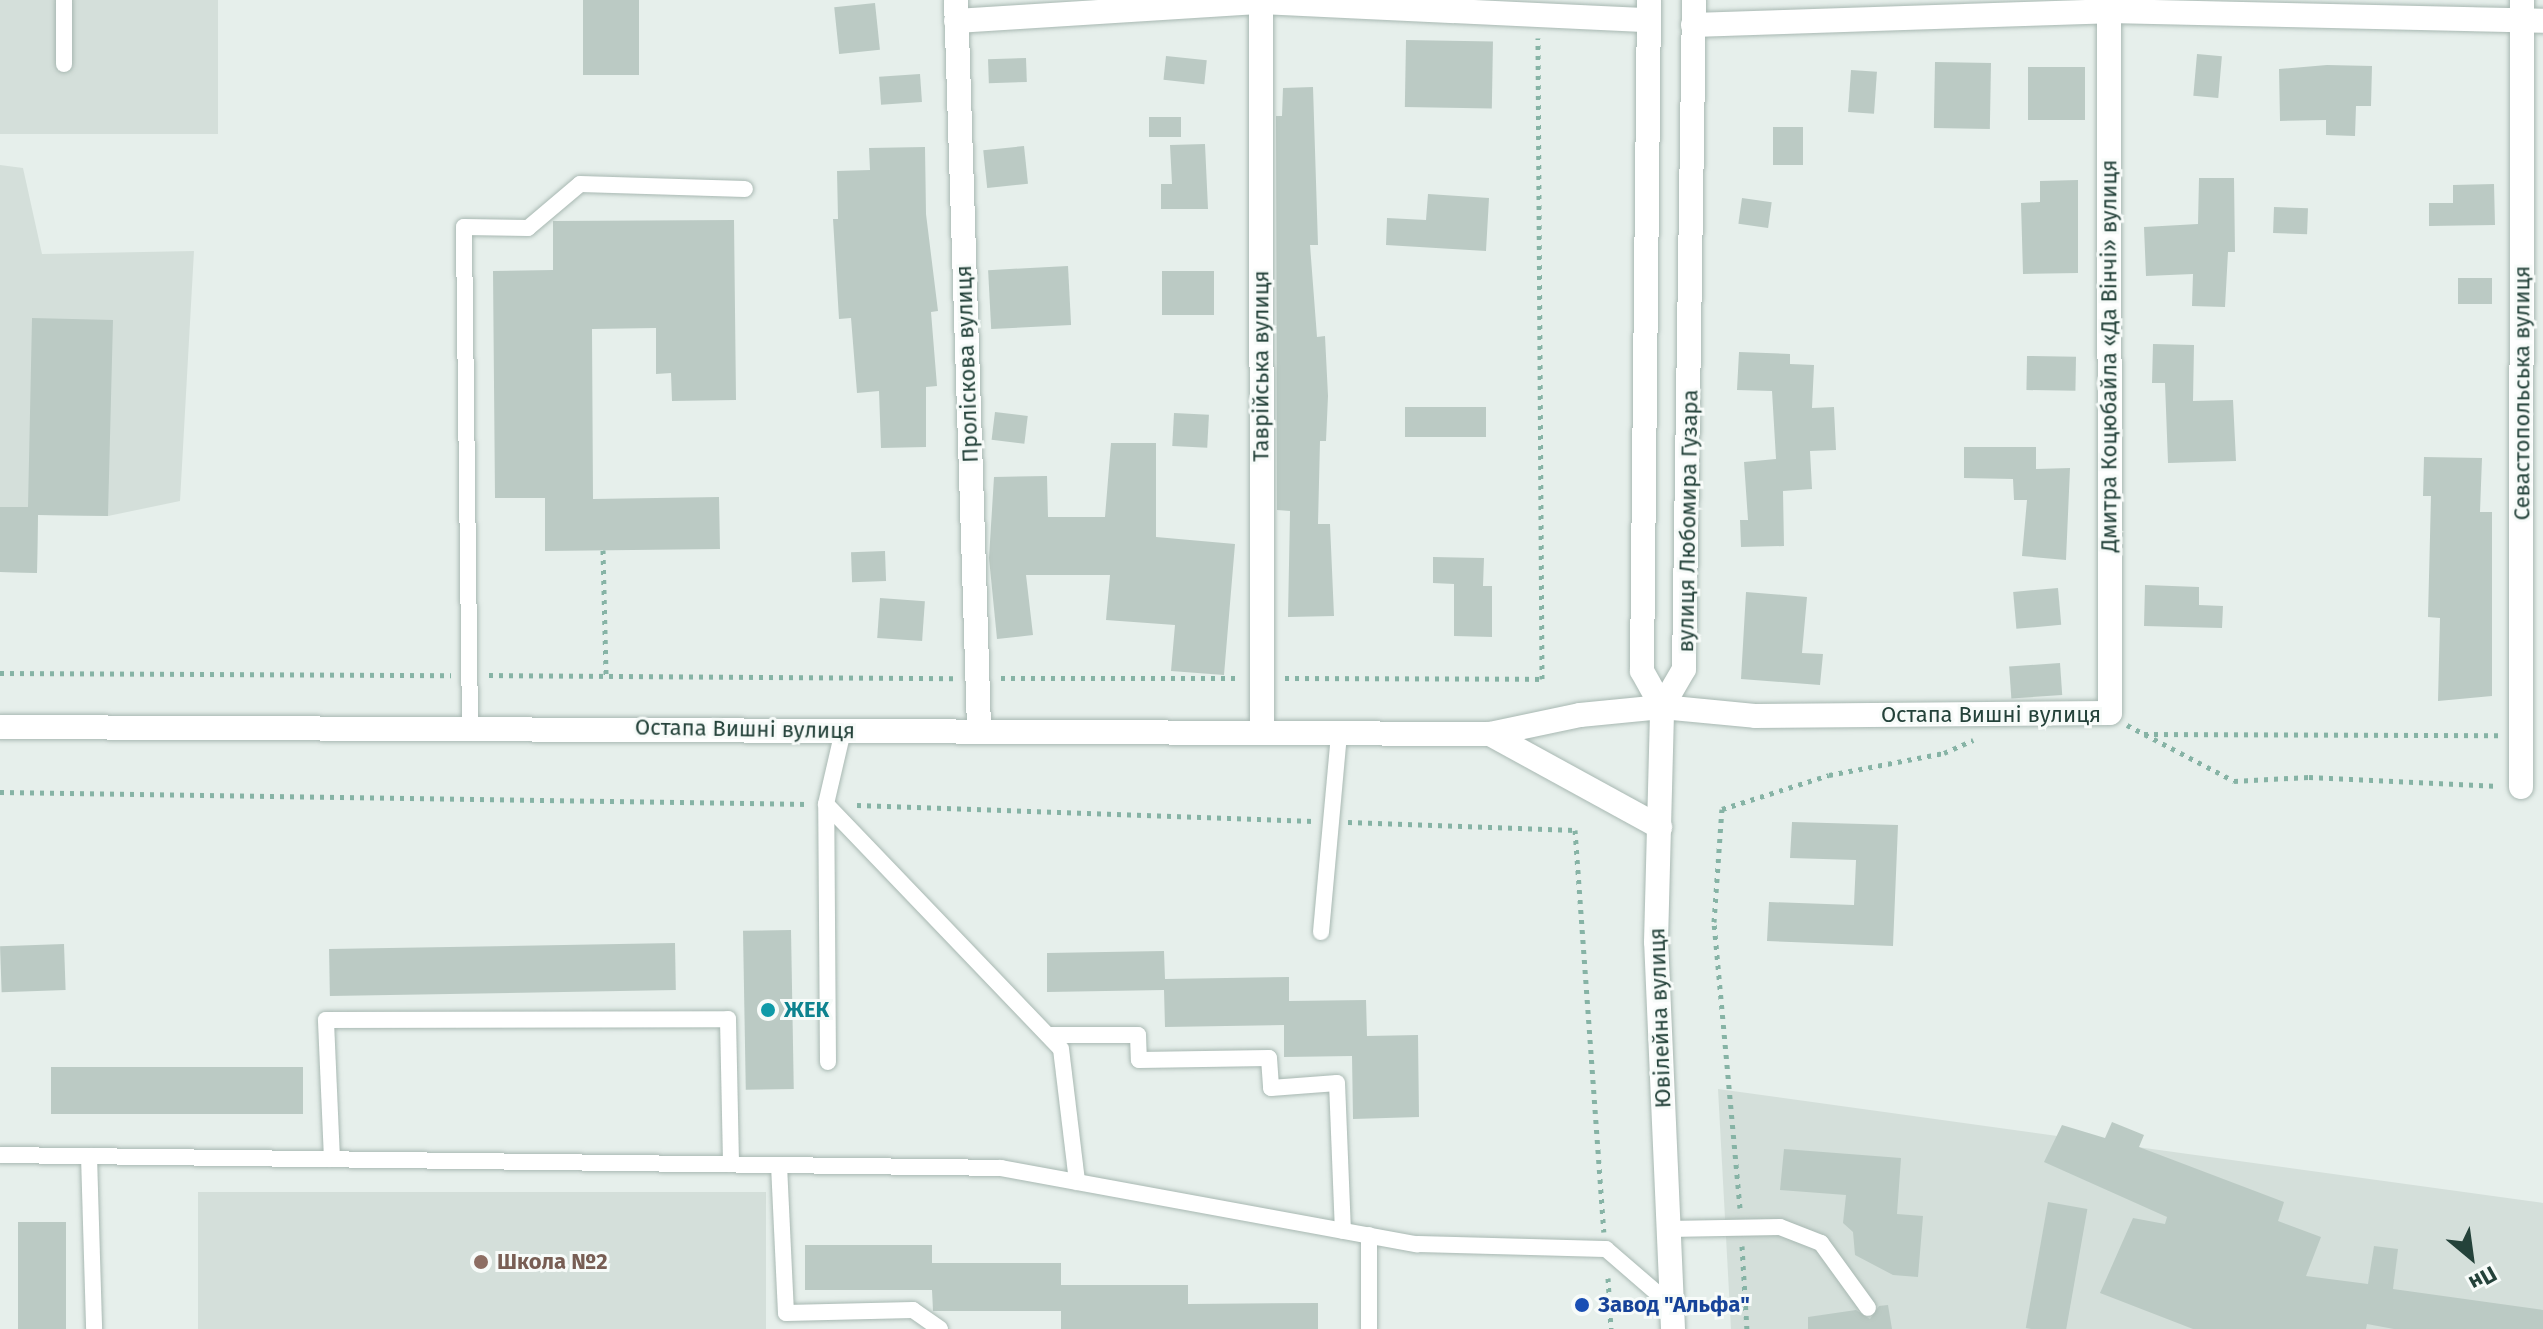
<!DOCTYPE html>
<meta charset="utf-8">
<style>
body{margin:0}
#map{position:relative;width:2543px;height:1329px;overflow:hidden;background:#e6efeb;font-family:"Fira Sans",sans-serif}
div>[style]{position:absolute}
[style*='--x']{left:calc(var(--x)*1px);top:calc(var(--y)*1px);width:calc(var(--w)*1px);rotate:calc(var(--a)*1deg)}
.built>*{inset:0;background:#d4dfda;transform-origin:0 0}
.building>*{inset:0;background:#bbcac4;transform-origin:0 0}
.path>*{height:5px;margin-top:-2.5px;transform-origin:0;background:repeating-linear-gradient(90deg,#86b3a5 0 4px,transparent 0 10px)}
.roads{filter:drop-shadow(0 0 2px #a8b8b2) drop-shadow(0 0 2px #a8b8b2)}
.service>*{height:16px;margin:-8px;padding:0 8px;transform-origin:8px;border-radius:8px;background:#fff}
.minor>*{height:24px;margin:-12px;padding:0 12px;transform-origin:12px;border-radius:12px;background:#fff}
.tertiary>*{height:24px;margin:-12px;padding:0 12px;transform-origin:12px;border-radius:12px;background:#fff}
.dots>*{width:22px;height:22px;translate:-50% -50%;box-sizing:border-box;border:4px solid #f7fbf9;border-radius:50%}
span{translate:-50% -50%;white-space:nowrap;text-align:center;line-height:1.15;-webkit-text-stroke:6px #f7fbf9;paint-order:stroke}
.street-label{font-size:22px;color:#24423a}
.culture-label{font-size:22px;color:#0d838f;font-weight:700}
.left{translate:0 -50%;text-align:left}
.education-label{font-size:22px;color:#785e54;font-weight:700}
.transit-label{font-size:22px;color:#164399;font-weight:700}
.north{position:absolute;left:2431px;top:1217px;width:80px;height:80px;-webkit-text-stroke:6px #f7fbf9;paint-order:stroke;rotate:151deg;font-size:22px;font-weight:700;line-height:32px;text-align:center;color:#24423a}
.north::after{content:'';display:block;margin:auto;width:28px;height:36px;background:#24423a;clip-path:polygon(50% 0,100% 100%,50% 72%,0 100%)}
</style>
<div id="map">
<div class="built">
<div style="left:0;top:0;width:218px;height:134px"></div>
<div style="clip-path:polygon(0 165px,23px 168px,42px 254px,194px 251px,180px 501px,108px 516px,38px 515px,37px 573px,0 572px)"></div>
<div style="clip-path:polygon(1718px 1089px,2543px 1203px,2543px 1329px,1731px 1329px)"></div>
<div style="left:198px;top:1192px;width:568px;height:137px"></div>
</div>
<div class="building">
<div style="left:583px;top:0;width:56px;height:75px"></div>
<div style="left:875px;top:3px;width:47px;height:41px;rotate:84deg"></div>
<div style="left:1406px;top:40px;width:87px;height:67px;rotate:1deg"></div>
<div style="left:2197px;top:54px;width:25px;height:42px;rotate:5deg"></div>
<div style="left:1166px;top:56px;width:41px;height:24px;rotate:6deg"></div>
<div style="left:1026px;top:58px;width:24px;height:38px;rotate:88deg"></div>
<div style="left:1935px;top:62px;width:56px;height:66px;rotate:1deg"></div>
<div style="clip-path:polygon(2327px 65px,2372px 66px,2371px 106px,2356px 106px,2355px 136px,2326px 135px,2326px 120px,2280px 121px,2279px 69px)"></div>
<div style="left:2028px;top:67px;width:57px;height:53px"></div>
<div style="left:1851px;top:70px;width:26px;height:42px;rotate:4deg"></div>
<div style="left:920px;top:74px;width:28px;height:41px;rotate:86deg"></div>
<div style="clip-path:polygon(1313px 87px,1318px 245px,1310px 245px,1317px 337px,1325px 336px,1328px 396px,1326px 441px,1320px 441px,1318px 524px,1330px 524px,1334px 616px,1288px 617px,1290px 511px,1277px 510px,1276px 116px,1282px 116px,1283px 88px)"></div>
<div style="left:1149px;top:117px;width:32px;height:20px"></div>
<div style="left:1803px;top:127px;width:38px;height:30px;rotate:90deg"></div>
<div style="clip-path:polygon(1205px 144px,1208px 209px,1161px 209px,1161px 184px,1172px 184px,1170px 145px)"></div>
<div style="left:1024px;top:146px;width:38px;height:41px;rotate:84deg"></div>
<div style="clip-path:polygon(925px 147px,926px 214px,938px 311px,931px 312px,937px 386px,926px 387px,926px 447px,881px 448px,879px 391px,857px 393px,851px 318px,839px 319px,833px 219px,838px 219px,837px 171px,870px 170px,869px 148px)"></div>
<div style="clip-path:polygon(2199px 178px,2234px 178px,2235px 252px,2228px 252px,2225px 307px,2192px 306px,2193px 274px,2146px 276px,2144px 227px,2198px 224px)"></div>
<div style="clip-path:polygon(2078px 180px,2078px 273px,2023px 274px,2021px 203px,2040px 202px,2040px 181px)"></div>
<div style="clip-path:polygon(2494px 184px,2495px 225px,2429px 226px,2429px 203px,2453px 203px,2453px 185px)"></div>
<div style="clip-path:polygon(1428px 194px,1489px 198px,1486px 251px,1386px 245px,1387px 218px,1426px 220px)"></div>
<div style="left:1742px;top:198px;width:30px;height:26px;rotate:8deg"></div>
<div style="left:2274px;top:207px;width:34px;height:26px;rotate:2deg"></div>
<div style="clip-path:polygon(734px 220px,736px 400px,672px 401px,671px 373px,656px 374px,656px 328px,592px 329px,593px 499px,719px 497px,720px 549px,545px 551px,545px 498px,495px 498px,493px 271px,553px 270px,553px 221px)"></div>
<div style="left:1068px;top:266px;width:59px;height:80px;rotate:87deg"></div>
<div style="left:1162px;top:271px;width:52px;height:44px"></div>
<div style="left:2458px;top:278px;width:34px;height:26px"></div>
<div style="clip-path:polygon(32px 318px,113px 320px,108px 516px,38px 515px,37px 573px,0 572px,0 507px,28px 507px)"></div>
<div style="clip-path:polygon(2153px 344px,2194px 345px,2193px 401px,2233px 400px,2236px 461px,2168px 463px,2165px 383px,2152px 383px)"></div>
<div style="clip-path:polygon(1739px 352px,1790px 354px,1790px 364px,1814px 365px,1812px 408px,1834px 407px,1836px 450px,1810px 451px,1812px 489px,1783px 491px,1784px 546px,1741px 547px,1740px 520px,1748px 520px,1744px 462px,1776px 459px,1772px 391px,1737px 390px)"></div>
<div style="left:2027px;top:356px;width:49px;height:34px;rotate:1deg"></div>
<div style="left:1486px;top:407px;width:30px;height:81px;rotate:90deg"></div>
<div style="left:995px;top:412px;width:33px;height:28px;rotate:7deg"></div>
<div style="left:1174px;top:413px;width:35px;height:33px;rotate:3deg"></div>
<div style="clip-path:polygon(1111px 443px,1156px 443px,1156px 537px,1235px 544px,1224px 675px,1171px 671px,1175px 625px,1106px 620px,1110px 575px,1026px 575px,1033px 635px,997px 639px,989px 558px,994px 477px,1047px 476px,1048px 517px,1105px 517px)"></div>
<div style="clip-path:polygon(1964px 447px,2036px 447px,2036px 469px,2070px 468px,2066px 560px,2022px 556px,2027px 500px,2014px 500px,2013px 479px,1964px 478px)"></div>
<div style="clip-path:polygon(2424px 457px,2482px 458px,2480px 512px,2492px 512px,2492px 696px,2438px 701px,2440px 618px,2428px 617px,2431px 496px,2423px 496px)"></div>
<div style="left:885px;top:551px;width:30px;height:34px;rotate:88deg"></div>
<div style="clip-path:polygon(1433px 557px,1484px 558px,1483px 586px,1492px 586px,1492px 637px,1454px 636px,1454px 584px,1433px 583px)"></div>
<div style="clip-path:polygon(2145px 585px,2199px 587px,2199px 605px,2223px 606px,2222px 628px,2144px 626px)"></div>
<div style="left:2058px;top:588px;width:37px;height:45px;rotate:85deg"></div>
<div style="clip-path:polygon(1746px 592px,1807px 597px,1802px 653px,1823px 654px,1820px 685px,1741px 679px)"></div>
<div style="left:880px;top:598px;width:45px;height:40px;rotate:4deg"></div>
<div style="left:2060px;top:663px;width:32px;height:51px;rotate:86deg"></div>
<div style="clip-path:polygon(1792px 822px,1898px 825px,1893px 946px,1767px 941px,1769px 902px,1854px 905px,1856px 860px,1790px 858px)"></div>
<div style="left:791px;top:930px;width:159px;height:48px;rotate:89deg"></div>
<div style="left:675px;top:943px;width:47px;height:346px;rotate:89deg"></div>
<div style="left:64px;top:944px;width:46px;height:64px;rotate:88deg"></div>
<div style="clip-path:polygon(1164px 951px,1165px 979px,1289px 977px,1289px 1001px,1366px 1000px,1367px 1036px,1418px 1035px,1419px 1117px,1353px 1119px,1352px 1056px,1284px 1057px,1284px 1025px,1165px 1027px,1164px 990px,1047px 992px,1047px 953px)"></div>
<div style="left:51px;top:1067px;width:252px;height:47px"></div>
<div style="clip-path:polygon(2112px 1122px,2144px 1135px,2139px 1147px,2284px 1202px,2278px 1221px,2321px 1237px,2306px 1276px,2368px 1284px,2374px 1246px,2398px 1249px,2393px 1289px,2543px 1310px,2543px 1329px,2394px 1329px,2367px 1324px,2366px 1329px,2193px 1329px,2100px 1293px,2133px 1218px,2165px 1224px,2167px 1217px,2044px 1162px,2062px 1125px,2105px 1138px)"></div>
<div style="clip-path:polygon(1784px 1149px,1901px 1158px,1897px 1214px,1923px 1216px,1918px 1277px,1893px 1275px,1855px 1255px,1853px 1232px,1843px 1223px,1846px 1195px,1780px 1190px)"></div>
<div style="left:2048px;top:1202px;width:40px;height:128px;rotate:10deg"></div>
<div style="left:18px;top:1222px;width:48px;height:107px"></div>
<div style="clip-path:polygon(805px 1245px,932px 1245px,932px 1263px,1061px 1263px,1061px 1285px,1188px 1285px,1188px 1304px,1318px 1303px,1318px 1329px,1061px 1329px,1061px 1311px,933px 1311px,932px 1290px,805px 1290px)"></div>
<div style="clip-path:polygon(1888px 1305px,1892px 1329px,1808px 1329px,1808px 1317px,1856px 1310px,1870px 1319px,1879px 1306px)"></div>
</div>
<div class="path">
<div style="--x:603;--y:550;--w:125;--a:88.6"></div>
<div style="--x:0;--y:673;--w:451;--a:0.3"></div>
<div style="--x:489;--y:675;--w:466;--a:0.4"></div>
<div style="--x:1001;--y:678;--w:238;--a:0"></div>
<div style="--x:1285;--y:678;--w:257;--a:0.2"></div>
<div style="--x:1542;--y:679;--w:641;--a:-90.36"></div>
<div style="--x:2127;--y:725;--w:121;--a:27.6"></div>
<div style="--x:2234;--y:781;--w:75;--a:-3.1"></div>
<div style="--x:2309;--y:777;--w:190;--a:2.7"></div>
<div style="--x:2144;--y:734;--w:354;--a:0.2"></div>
<div style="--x:0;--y:792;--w:807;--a:0.85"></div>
<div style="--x:857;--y:805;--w:457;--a:2"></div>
<div style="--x:1348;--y:822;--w:227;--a:2"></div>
<div style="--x:1575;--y:830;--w:403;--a:85.9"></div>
<div style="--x:1740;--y:1208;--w:287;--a:-95.2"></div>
<div style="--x:1714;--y:922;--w:113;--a:-86"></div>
<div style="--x:1722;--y:809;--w:112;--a:-17.6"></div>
<div style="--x:1829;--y:775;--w:117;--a:-10.8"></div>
<div style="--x:1944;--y:753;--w:32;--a:-24"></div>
<div style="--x:1742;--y:1246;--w:83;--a:86.6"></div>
<div style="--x:1608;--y:1278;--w:51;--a:86.6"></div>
</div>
<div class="roads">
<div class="service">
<div style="--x:64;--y:64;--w:64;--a:-90"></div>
<div style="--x:470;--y:726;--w:499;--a:-90.7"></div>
<div style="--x:464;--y:227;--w:64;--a:0.9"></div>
<div style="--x:528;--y:228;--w:68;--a:-40.2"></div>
<div style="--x:580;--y:184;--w:165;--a:1.7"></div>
<div style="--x:826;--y:804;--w:339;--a:46.2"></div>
<div style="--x:1061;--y:1049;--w:134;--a:83.1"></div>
<div style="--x:1321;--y:932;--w:199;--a:-84.8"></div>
<div style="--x:1048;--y:1035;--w:90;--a:0"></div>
<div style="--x:1138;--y:1035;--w:25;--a:88"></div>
<div style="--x:1139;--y:1060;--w:130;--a:-0.9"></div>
<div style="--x:1269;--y:1058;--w:30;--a:86"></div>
<div style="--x:1271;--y:1088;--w:66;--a:-4.3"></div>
<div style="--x:1337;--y:1083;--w:148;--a:87.7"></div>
<div style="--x:828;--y:1062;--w:258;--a:-90.4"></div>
<div style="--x:826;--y:804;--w:75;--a:-76.9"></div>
<div style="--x:0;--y:1155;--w:1001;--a:0.74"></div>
<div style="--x:1001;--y:1168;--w:423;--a:10.4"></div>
<div style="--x:1417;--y:1244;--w:189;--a:1.5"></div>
<div style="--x:1606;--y:1249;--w:87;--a:40.8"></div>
<div style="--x:89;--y:1156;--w:173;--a:88.3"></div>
<div style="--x:332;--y:1159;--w:139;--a:-92.5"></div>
<div style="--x:326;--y:1020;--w:402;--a:-0.1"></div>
<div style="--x:728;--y:1019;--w:145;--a:88.8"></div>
<div style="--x:779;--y:1165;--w:148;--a:87.3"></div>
<div style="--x:786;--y:1313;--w:127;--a:-1.4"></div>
<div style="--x:913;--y:1310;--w:33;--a:35"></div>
<div style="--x:1668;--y:1229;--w:112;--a:-1"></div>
<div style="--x:1780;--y:1227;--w:44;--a:21.3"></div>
<div style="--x:1821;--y:1243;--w:80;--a:54.1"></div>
<div style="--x:1369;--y:1329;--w:94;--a:-90"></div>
</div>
<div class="minor">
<div style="--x:956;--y:0;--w:728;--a:88.19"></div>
<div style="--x:1261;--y:0;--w:731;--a:89.92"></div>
<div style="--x:956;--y:21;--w:306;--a:-3.6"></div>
<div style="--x:1261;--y:2;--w:388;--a:2.7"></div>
<div style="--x:1693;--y:25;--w:416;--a:-1.9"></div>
<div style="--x:2109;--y:11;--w:434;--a:1.3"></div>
<div style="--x:0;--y:727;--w:1490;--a:0.27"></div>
<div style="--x:1490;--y:734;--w:92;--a:-11.9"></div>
<div style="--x:1580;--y:715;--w:82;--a:-5.6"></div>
<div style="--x:1662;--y:707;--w:93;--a:5.5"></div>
<div style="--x:1755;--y:716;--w:355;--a:-0.5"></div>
<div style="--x:2110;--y:713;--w:713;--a:-90.08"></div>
<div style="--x:1490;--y:734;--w:194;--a:28.7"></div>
<div style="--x:2521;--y:787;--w:787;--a:-89.93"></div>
</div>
<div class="tertiary">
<div style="--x:1649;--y:0;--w:671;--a:90.6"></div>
<div style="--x:1642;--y:671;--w:41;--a:60.9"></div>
<div style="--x:1673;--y:1329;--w:387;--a:-92.5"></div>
<div style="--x:1656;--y:942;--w:235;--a:-88.5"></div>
<div style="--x:1662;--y:707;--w:44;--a:-59.9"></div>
<div style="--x:1684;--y:669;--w:669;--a:-89.14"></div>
</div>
</div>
<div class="dots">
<div style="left:768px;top:1010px;background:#0f9aa8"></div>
<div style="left:481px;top:1262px;background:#8d6e63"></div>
<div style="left:1582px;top:1305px;background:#1a4fb4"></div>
</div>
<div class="street-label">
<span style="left:2109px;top:356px;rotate:-90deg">Дмитра Коцюбайла «Да Вінчі» вулиця</span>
<span style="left:967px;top:364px;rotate:-92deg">Проліскова вулиця</span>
<span style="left:1261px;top:366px;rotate:-90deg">Таврійська вулиця</span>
<span style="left:2522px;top:393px;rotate:-90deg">Севастопольська вулиця</span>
<span style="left:1688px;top:521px;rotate:-89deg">вулиця Любомира Гузара</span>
<span style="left:1991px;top:715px">Остапа Вишні вулиця</span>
<span style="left:745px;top:729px;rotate:1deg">Остапа Вишні вулиця</span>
<span style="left:1660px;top:1018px;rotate:-92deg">Ювілейна вулиця</span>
</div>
<div class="culture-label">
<span class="left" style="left:784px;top:1010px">ЖЕК</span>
</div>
<div class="education-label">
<span class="left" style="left:497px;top:1262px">Школа №2</span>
</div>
<div class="transit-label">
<span class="left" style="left:1598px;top:1305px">Завод "Альфа"</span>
</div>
<div class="north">Пн</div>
</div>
